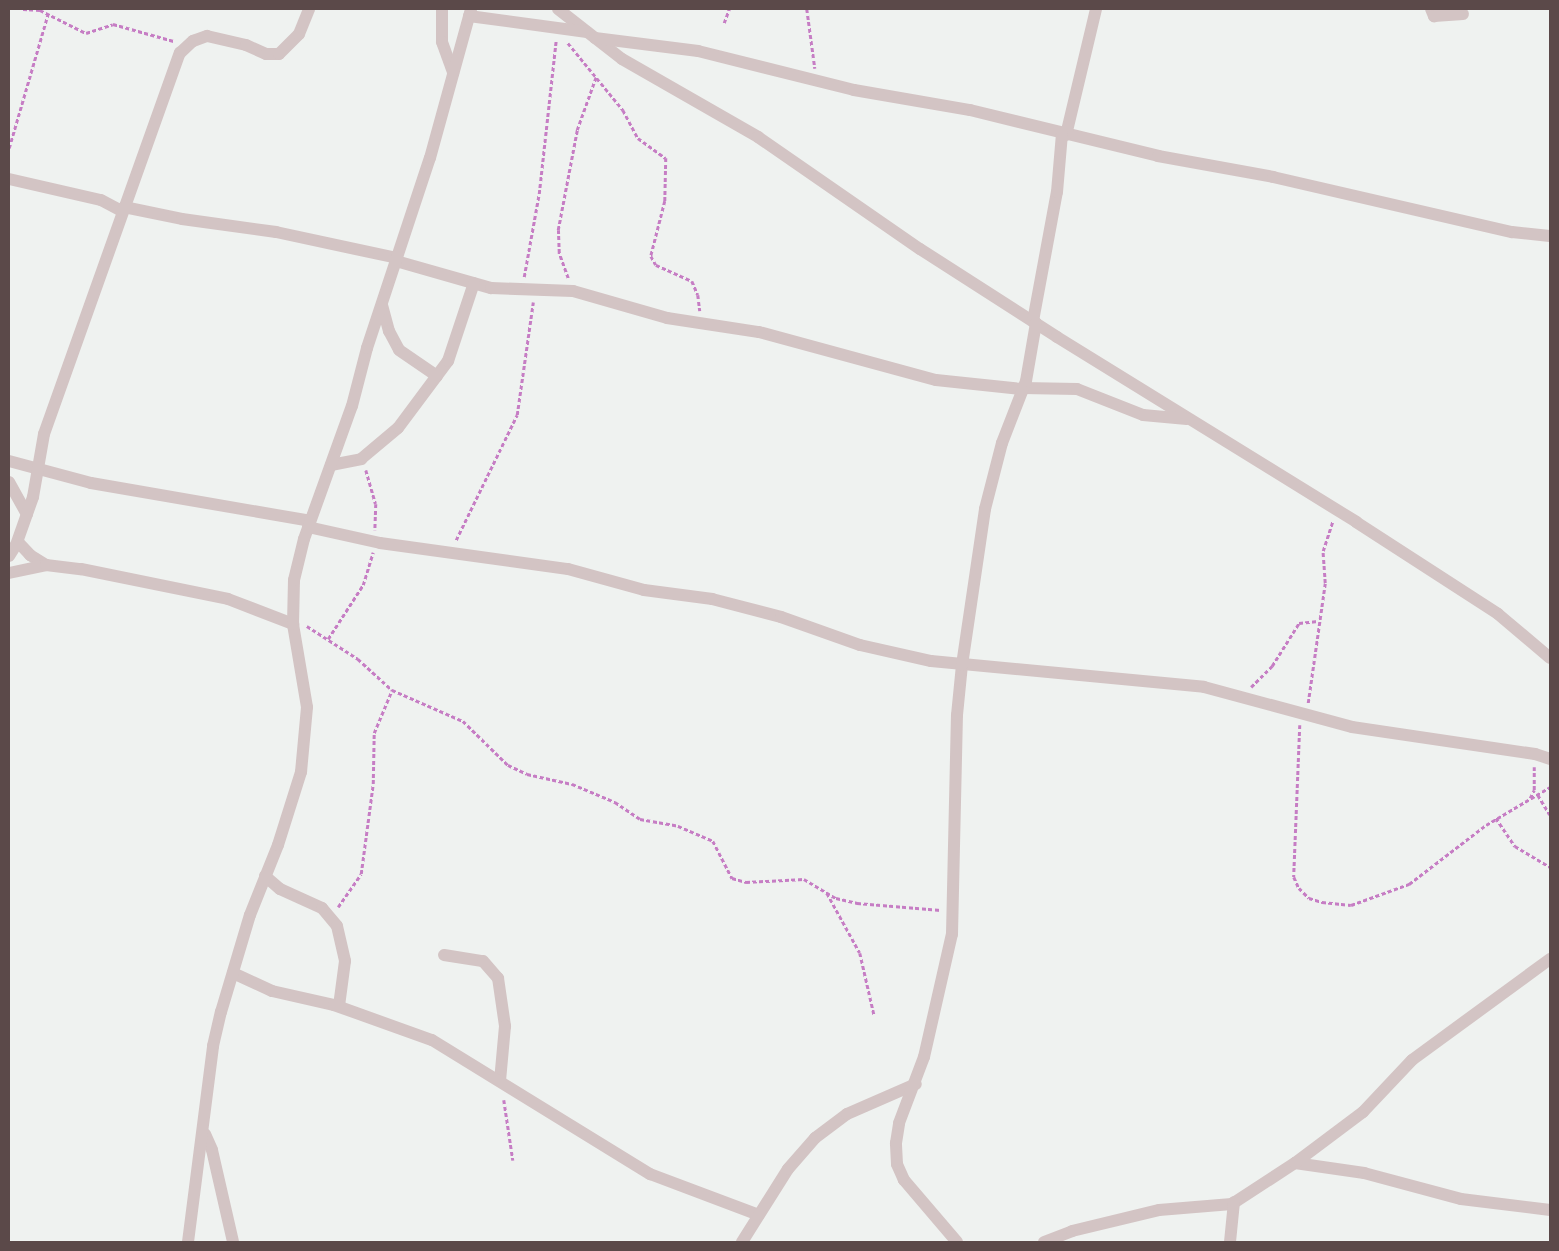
<!DOCTYPE html>
<style>
body{margin:0}
#map{position:relative;width:1559px;height:1251px;overflow:hidden;background:#eff2f0;font-family:Figtree,sans-serif}
div>[style]{position:absolute}
[style*='--x']{left:calc(var(--x)*1px);top:calc(var(--y)*1px);width:calc(var(--w)*1px);rotate:calc(var(--a)*1deg)}
.path>*{height:2.5px;margin-top:-1.25px;transform-origin:0;background:repeating-linear-gradient(90deg,#c67dc4 0 4px,transparent 0 6.5px)}
.minor>*{height:12px;margin:-6px;padding:0 6px;transform-origin:6px;border-radius:6px;background:#d3c4c4}
span{translate:-50% -50%;white-space:nowrap;text-align:center;line-height:1.15;-webkit-text-stroke:4px #fff;paint-order:stroke}
.frame{position:absolute;inset:0;border:10px solid #5b4949;pointer-events:none}
</style>
<div id="map">
<div class="path">
<div style="--x:23;--y:9;--w:17;--a:3"></div>
<div style="--x:40;--y:10;--w:51;--a:26.6"></div>
<div style="--x:86;--y:33;--w:28;--a:-18"></div>
<div style="--x:113;--y:24;--w:63;--a:15.6"></div>
<div style="--x:807;--y:9;--w:60;--a:82.3"></div>
<div style="--x:724;--y:23;--w:15;--a:-70"></div>
<div style="--x:568;--y:43;--w:87;--a:50.6"></div>
<div style="--x:623;--y:110;--w:32;--a:62"></div>
<div style="--x:638;--y:138;--w:34;--a:36"></div>
<div style="--x:666;--y:158;--w:43;--a:91.3"></div>
<div style="--x:665;--y:201;--w:57;--a:104.3"></div>
<div style="--x:651;--y:256;--w:10;--a:61"></div>
<div style="--x:656;--y:265;--w:39;--a:24"></div>
<div style="--x:692;--y:281;--w:15;--a:67"></div>
<div style="--x:698;--y:295;--w:16;--a:83"></div>
<div style="--x:9;--y:148;--w:140;--a:-73.8"></div>
<div style="--x:524;--y:277;--w:84;--a:-79.8"></div>
<div style="--x:539;--y:194;--w:155;--a:-83.7"></div>
<div style="--x:568;--y:278;--w:27;--a:-110"></div>
<div style="--x:559;--y:253;--w:23;--a:-92"></div>
<div style="--x:558;--y:230;--w:102;--a:-79.2"></div>
<div style="--x:577;--y:130;--w:56;--a:-70.3"></div>
<div style="--x:366;--y:470;--w:35;--a:74"></div>
<div style="--x:376;--y:504;--w:26;--a:92"></div>
<div style="--x:456;--y:540;--w:139;--a:-64"></div>
<div style="--x:517;--y:415;--w:114;--a:-81.9"></div>
<div style="--x:307;--y:626;--w:61;--a:32.9"></div>
<div style="--x:358;--y:659;--w:46;--a:42.4"></div>
<div style="--x:392;--y:690;--w:77;--a:23.6"></div>
<div style="--x:463;--y:721;--w:63;--a:44.4"></div>
<div style="--x:508;--y:765;--w:21;--a:25"></div>
<div style="--x:527;--y:774;--w:46;--a:12.5"></div>
<div style="--x:572;--y:784;--w:47;--a:22.7"></div>
<div style="--x:615;--y:802;--w:30;--a:34"></div>
<div style="--x:640;--y:819;--w:39;--a:10"></div>
<div style="--x:678;--y:826;--w:38;--a:23"></div>
<div style="--x:713;--y:841;--w:42;--a:62.8"></div>
<div style="--x:732;--y:878;--w:15;--a:16"></div>
<div style="--x:746;--y:882;--w:58;--a:-3"></div>
<div style="--x:804;--y:879;--w:37;--a:31"></div>
<div style="--x:836;--y:898;--w:22;--a:13"></div>
<div style="--x:857;--y:903;--w:84;--a:4.8"></div>
<div style="--x:328;--y:639;--w:64;--a:-57.1"></div>
<div style="--x:363;--y:585;--w:34;--a:-73"></div>
<div style="--x:1251;--y:687;--w:30;--a:-45"></div>
<div style="--x:1272;--y:666;--w:51;--a:-57.9"></div>
<div style="--x:1299;--y:623;--w:19;--a:-6"></div>
<div style="--x:1308;--y:703;--w:121;--a:-81.9"></div>
<div style="--x:1325;--y:583;--w:32;--a:-94"></div>
<div style="--x:1323;--y:551;--w:32;--a:-72"></div>
<div style="--x:1300;--y:725;--w:152;--a:92.3"></div>
<div style="--x:1294;--y:877;--w:12;--a:66"></div>
<div style="--x:1299;--y:888;--w:14;--a:45"></div>
<div style="--x:1309;--y:898;--w:14;--a:17"></div>
<div style="--x:1322;--y:902;--w:29;--a:6"></div>
<div style="--x:1351;--y:905;--w:62;--a:-19.9"></div>
<div style="--x:1409;--y:884;--w:97;--a:-37.5"></div>
<div style="--x:1486;--y:825;--w:74;--a:-30.7"></div>
<div style="--x:1538;--y:795;--w:23;--a:59"></div>
<div style="--x:1530;--y:798;--w:9;--a:-63"></div>
<div style="--x:1534;--y:790;--w:23;--a:-90"></div>
<div style="--x:1496;--y:818;--w:34;--a:56"></div>
<div style="--x:1515;--y:846;--w:41;--a:31"></div>
<div style="--x:827;--y:893;--w:68;--a:61.2"></div>
<div style="--x:860;--y:953;--w:63;--a:77.1"></div>
<div style="--x:338;--y:907;--w:40;--a:-55.1"></div>
<div style="--x:361;--y:874;--w:91;--a:-82.4"></div>
<div style="--x:373;--y:784;--w:51;--a:-88.9"></div>
<div style="--x:374;--y:733;--w:47;--a:-67.3"></div>
<div style="--x:504;--y:1100;--w:61;--a:81.5"></div>
</div>
<div class="minor">
<div style="--x:442;--y:9;--w:33;--a:90"></div>
<div style="--x:442;--y:42;--w:33;--a:70"></div>
<div style="--x:558;--y:9;--w:81;--a:38"></div>
<div style="--x:622;--y:59;--w:157;--a:29.8"></div>
<div style="--x:758;--y:137;--w:197;--a:34.7"></div>
<div style="--x:920;--y:249;--w:163;--a:32.7"></div>
<div style="--x:1057;--y:337;--w:352;--a:31.7"></div>
<div style="--x:1356;--y:522;--w:169;--a:32.9"></div>
<div style="--x:1498;--y:614;--w:68;--a:40.2"></div>
<div style="--x:1431;--y:9;--w:8;--a:67"></div>
<div style="--x:1434;--y:16;--w:29;--a:-4"></div>
<div style="--x:469;--y:16;--w:119;--a:7.7"></div>
<div style="--x:595;--y:38;--w:104;--a:7.2"></div>
<div style="--x:698;--y:51;--w:161;--a:14"></div>
<div style="--x:854;--y:90;--w:118;--a:9.8"></div>
<div style="--x:970;--y:110;--w:194;--a:13.7"></div>
<div style="--x:1158;--y:156;--w:117;--a:10.3"></div>
<div style="--x:1273;--y:177;--w:245;--a:13"></div>
<div style="--x:1512;--y:232;--w:38;--a:6"></div>
<div style="--x:1066;--y:135;--w:130;--a:-76.6"></div>
<div style="--x:9;--y:179;--w:94;--a:12.9"></div>
<div style="--x:101;--y:200;--w:24;--a:28"></div>
<div style="--x:124;--y:207;--w:59;--a:11.7"></div>
<div style="--x:182;--y:219;--w:95;--a:7.9"></div>
<div style="--x:276;--y:232;--w:124;--a:12.1"></div>
<div style="--x:396;--y:261;--w:99;--a:15.9"></div>
<div style="--x:491;--y:288;--w:82;--a:2.1"></div>
<div style="--x:573;--y:291;--w:98;--a:16"></div>
<div style="--x:667;--y:318;--w:93;--a:8.7"></div>
<div style="--x:759;--y:332;--w:183;--a:15.2"></div>
<div style="--x:936;--y:380;--w:86;--a:6"></div>
<div style="--x:382;--y:305;--w:27;--a:75"></div>
<div style="--x:389;--y:331;--w:21;--a:62"></div>
<div style="--x:399;--y:350;--w:46;--a:34.4"></div>
<div style="--x:1033;--y:321;--w:131;--a:-79.5"></div>
<div style="--x:1057;--y:192;--w:58;--a:-85.1"></div>
<div style="--x:1023;--y:388;--w:54;--a:1.1"></div>
<div style="--x:1077;--y:389;--w:71;--a:21.5"></div>
<div style="--x:1143;--y:415;--w:44;--a:5.2"></div>
<div style="--x:9;--y:461;--w:85;--a:15"></div>
<div style="--x:91;--y:483;--w:222;--a:9.8"></div>
<div style="--x:331;--y:465;--w:31;--a:-11"></div>
<div style="--x:361;--y:459;--w:48;--a:-40"></div>
<div style="--x:398;--y:428;--w:84;--a:-53.3"></div>
<div style="--x:448;--y:361;--w:82;--a:-71.6"></div>
<div style="--x:9;--y:482;--w:37;--a:61"></div>
<div style="--x:308;--y:527;--w:74;--a:12.5"></div>
<div style="--x:380;--y:543;--w:190;--a:7.9"></div>
<div style="--x:568;--y:569;--w:79;--a:15.4"></div>
<div style="--x:644;--y:590;--w:69;--a:7.5"></div>
<div style="--x:712;--y:599;--w:71;--a:14.6"></div>
<div style="--x:781;--y:617;--w:84;--a:19.5"></div>
<div style="--x:860;--y:645;--w:73;--a:12.7"></div>
<div style="--x:931;--y:661;--w:274;--a:5.4"></div>
<div style="--x:1204;--y:687;--w:153;--a:15.1"></div>
<div style="--x:1352;--y:727;--w:185;--a:8.4"></div>
<div style="--x:1535;--y:754;--w:16;--a:18"></div>
<div style="--x:18;--y:542;--w:18;--a:47"></div>
<div style="--x:30;--y:555;--w:19;--a:32"></div>
<div style="--x:9;--y:556;--w:13;--a:-58"></div>
<div style="--x:16;--y:545;--w:51;--a:-70.5"></div>
<div style="--x:33;--y:497;--w:64;--a:-80.1"></div>
<div style="--x:44;--y:434;--w:405;--a:-70.4"></div>
<div style="--x:180;--y:53;--w:18;--a:-43"></div>
<div style="--x:193;--y:41;--w:15;--a:-20"></div>
<div style="--x:207;--y:36;--w:40;--a:13"></div>
<div style="--x:246;--y:45;--w:22;--a:24"></div>
<div style="--x:266;--y:54;--w:13;--a:0"></div>
<div style="--x:279;--y:54;--w:28;--a:-45"></div>
<div style="--x:299;--y:34;--w:27;--a:-68"></div>
<div style="--x:9;--y:573;--w:38;--a:-12"></div>
<div style="--x:46;--y:565;--w:35;--a:7"></div>
<div style="--x:81;--y:569;--w:150;--a:11.5"></div>
<div style="--x:228;--y:599;--w:70;--a:21"></div>
<div style="--x:265;--y:876;--w:20;--a:41"></div>
<div style="--x:280;--y:889;--w:46;--a:24.3"></div>
<div style="--x:322;--y:908;--w:23;--a:50"></div>
<div style="--x:337;--y:926;--w:36;--a:77"></div>
<div style="--x:345;--y:961;--w:45;--a:97.6"></div>
<div style="--x:444;--y:955;--w:39;--a:9"></div>
<div style="--x:483;--y:961;--w:23;--a:49"></div>
<div style="--x:498;--y:978;--w:49;--a:81.7"></div>
<div style="--x:505;--y:1026;--w:55;--a:95.2"></div>
<div style="--x:233;--y:973;--w:43;--a:24.8"></div>
<div style="--x:272;--y:991;--w:64;--a:12.7"></div>
<div style="--x:334;--y:1005;--w:104;--a:19.7"></div>
<div style="--x:432;--y:1040;--w:256;--a:31.6"></div>
<div style="--x:650;--y:1174;--w:116;--a:20.6"></div>
<div style="--x:205;--y:1134;--w:17;--a:66"></div>
<div style="--x:212;--y:1150;--w:94;--a:77.1"></div>
<div style="--x:1295;--y:1163;--w:70;--a:8.2"></div>
<div style="--x:1364;--y:1173;--w:100;--a:15"></div>
<div style="--x:1461;--y:1199;--w:90;--a:7"></div>
<div style="--x:188;--y:1242;--w:198;--a:-82.7"></div>
<div style="--x:213;--y:1046;--w:35;--a:-77"></div>
<div style="--x:221;--y:1012;--w:101;--a:-73.4"></div>
<div style="--x:250;--y:915;--w:75;--a:-68.2"></div>
<div style="--x:278;--y:845;--w:77;--a:-72.5"></div>
<div style="--x:301;--y:772;--w:65;--a:-84.7"></div>
<div style="--x:307;--y:707;--w:84;--a:-99.6"></div>
<div style="--x:293;--y:624;--w:44;--a:-88.7"></div>
<div style="--x:294;--y:580;--w:42;--a:-76.3"></div>
<div style="--x:304;--y:539;--w:141;--a:-70.2"></div>
<div style="--x:352;--y:406;--w:60;--a:-75.5"></div>
<div style="--x:367;--y:348;--w:200;--a:-71.7"></div>
<div style="--x:430;--y:158;--w:155;--a:-74.6"></div>
<div style="--x:742;--y:1242;--w:86;--a:-57.8"></div>
<div style="--x:788;--y:1169;--w:41;--a:-48.9"></div>
<div style="--x:815;--y:1138;--w:40;--a:-37"></div>
<div style="--x:847;--y:1114;--w:75;--a:-23.5"></div>
<div style="--x:957;--y:1242;--w:82;--a:-130.5"></div>
<div style="--x:904;--y:1180;--w:17;--a:-114"></div>
<div style="--x:897;--y:1164;--w:21;--a:-93"></div>
<div style="--x:896;--y:1143;--w:20;--a:-81"></div>
<div style="--x:899;--y:1123;--w:71;--a:-69.3"></div>
<div style="--x:924;--y:1057;--w:126;--a:-77.2"></div>
<div style="--x:952;--y:934;--w:219;--a:-88.7"></div>
<div style="--x:957;--y:715;--w:50;--a:-84.3"></div>
<div style="--x:962;--y:665;--w:158;--a:-81.6"></div>
<div style="--x:985;--y:509;--w:68;--a:-75.6"></div>
<div style="--x:1002;--y:443;--w:66;--a:-68.8"></div>
<div style="--x:1026;--y:381;--w:59;--a:-80.2"></div>
<div style="--x:1044;--y:1242;--w:30;--a:-21"></div>
<div style="--x:1072;--y:1231;--w:89;--a:-13.6"></div>
<div style="--x:1159;--y:1210;--w:73;--a:-4.7"></div>
<div style="--x:1232;--y:1204;--w:75;--a:-33.1"></div>
<div style="--x:1295;--y:1163;--w:85;--a:-36.9"></div>
<div style="--x:1363;--y:1112;--w:71;--a:-46.7"></div>
<div style="--x:1412;--y:1060;--w:171;--a:-36.2"></div>
<div style="--x:1230;--y:1242;--w:40;--a:-84.3"></div>
</div>
<div class="frame"></div>
</div>
